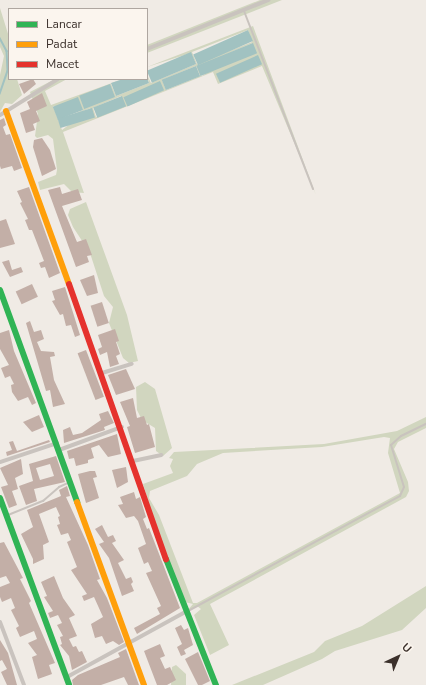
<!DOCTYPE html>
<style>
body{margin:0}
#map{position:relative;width:426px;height:685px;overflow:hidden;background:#f0ebe5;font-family:"Nunito Sans",sans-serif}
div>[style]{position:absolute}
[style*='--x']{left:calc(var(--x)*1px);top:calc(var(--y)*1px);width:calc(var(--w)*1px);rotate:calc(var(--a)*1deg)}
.green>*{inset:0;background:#d1d6bf}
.water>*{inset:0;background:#a1c2c1;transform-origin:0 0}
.stream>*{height:1.5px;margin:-0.75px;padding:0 0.75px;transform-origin:0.75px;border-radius:0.75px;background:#a1c2c1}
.building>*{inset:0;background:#c3afa7;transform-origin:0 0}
.lane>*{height:2px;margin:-1px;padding:0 1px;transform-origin:1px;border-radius:1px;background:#c9c3be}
.street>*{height:4px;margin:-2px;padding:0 2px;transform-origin:2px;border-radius:2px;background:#c9c3be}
.fast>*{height:6px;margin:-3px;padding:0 3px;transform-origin:3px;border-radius:3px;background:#30b455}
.slow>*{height:6px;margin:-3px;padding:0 3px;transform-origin:3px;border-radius:3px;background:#ff9f0a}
.jam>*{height:6px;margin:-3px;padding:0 3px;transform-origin:3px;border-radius:3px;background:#e5322d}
span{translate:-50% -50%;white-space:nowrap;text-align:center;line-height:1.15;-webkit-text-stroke:4px #fbf5ee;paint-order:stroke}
.legend{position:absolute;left:8px;top:8px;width:140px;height:72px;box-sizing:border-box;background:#fbf5ee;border:1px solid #aea6a0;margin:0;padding:5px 7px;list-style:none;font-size:12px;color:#3b302b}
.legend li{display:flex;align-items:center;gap:8px;height:20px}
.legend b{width:20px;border:1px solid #aea6a0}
.north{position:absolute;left:378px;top:637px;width:40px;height:40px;-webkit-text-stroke:3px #fbf5ee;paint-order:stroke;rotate:44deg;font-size:11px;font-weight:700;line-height:16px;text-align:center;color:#3b302b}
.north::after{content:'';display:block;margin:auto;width:14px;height:18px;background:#3b302b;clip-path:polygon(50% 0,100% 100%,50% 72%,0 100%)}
</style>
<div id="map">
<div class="green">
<div style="clip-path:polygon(260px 0,282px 0,147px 53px,147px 45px)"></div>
<div style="clip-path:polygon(0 8px,9px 37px,9px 79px,17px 79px,22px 95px,12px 104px,5px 103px,0 112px,0 75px,4px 56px,0 47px)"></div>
<div style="clip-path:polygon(evenodd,253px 26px,316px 195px,262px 66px,218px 84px,213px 72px,63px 132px,84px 193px,72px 192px,64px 184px,40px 190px,38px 182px,56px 175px,57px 170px,53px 139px,48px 135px,37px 138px,35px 136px,38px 114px,30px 92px,55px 79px,67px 79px,45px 91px,51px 105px,123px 79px,111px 84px,116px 96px,149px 83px,147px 75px,151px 83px,196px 64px,191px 53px,147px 67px,253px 26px,248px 30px,252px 42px,197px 64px,192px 52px,248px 30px,253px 26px,253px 43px,202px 76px,201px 76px,198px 66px,253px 43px,253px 26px,196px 66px,200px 76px,166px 90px,162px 80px,196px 66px,253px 26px,121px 96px,125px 106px,96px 117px,93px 108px,121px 96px,253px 26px,53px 106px,83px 110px,60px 120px,91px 108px,62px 130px,53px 106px)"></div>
<div style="clip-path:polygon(86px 202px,127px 315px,138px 361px,129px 363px,123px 358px,109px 323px,113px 307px,104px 296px,90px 253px,73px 227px,68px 215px,70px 209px)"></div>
<div style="clip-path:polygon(145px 382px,155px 389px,172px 448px,163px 456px,156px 451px,155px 428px,142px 420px,137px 410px,136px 387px)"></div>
<div style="clip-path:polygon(evenodd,426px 417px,426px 428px,398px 442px,394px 449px,408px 482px,409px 491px,406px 497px,210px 604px,229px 645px,210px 655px,194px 615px,201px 609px,197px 606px,187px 611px,193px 604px,185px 602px,163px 549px,143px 484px,173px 473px,170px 466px,173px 459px,169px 458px,174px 452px,324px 444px,397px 431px,426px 417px,384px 437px,390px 438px,388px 453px,400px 493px,197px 603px,193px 603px,159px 515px,149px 498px,150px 491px,187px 476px,197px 464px,223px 453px,322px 447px,384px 437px)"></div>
<div style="clip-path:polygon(426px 586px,426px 608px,402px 630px,335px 651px,322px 659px,263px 685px,232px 685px,314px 652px,325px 641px,362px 626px)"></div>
<div style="clip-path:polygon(176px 665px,186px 674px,186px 685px,171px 685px,172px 667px)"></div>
</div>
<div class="water">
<div style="left:248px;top:30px;width:12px;height:60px;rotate:66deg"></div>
<div style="left:253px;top:43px;width:11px;height:61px;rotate:68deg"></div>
<div style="left:191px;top:52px;width:13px;height:48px;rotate:67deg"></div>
<div style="left:258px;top:55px;width:10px;height:46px;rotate:66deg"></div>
<div style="left:196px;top:66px;width:11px;height:37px;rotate:68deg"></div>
<div style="clip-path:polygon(147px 78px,149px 83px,116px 96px,111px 83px,123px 79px)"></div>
<div style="left:160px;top:81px;width:10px;height:40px;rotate:66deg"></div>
<div style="left:110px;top:84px;width:14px;height:33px;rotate:69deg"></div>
<div style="left:122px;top:96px;width:11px;height:31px;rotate:68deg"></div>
<div style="left:78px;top:97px;width:14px;height:27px;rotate:69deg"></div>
<div style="left:92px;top:108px;width:10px;height:36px;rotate:73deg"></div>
</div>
<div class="stream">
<div style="--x:0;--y:38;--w:15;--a:62"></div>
<div style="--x:7;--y:51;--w:20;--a:87"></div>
<div style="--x:8;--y:71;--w:24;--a:109"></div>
</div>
<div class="building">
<div style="clip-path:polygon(33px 79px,36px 84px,24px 94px,19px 84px)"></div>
<div style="clip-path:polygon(42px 93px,47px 106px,36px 111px,40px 121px,33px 124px,35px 130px,26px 133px,20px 113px,30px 109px,27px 102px)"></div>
<div style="clip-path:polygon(4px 118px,6px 125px,3px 127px,6px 135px,10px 134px,22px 168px,14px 171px,12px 166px,1px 169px,0 166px,0 120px)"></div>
<div style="clip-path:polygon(42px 138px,50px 150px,56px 169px,42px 176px,33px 147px,34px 140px)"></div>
<div style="clip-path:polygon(29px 187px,60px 273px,49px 278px,45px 267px,41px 268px,39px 263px,44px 261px,32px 230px,29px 230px,25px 220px,28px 219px,20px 203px,22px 202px,17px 191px)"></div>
<div style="clip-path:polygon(60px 187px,62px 194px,78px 189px,82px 200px,62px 206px,77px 242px,86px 239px,92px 255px,87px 256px,89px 262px,76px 267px,48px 190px)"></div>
<div style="clip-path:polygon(6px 219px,15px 244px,0 248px,0 221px)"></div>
<div style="clip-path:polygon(9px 260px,12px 270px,21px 267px,23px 272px,10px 277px,2px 262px)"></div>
<div style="clip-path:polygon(94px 275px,98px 293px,87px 296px,80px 280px)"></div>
<div style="left:32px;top:284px;width:14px;height:18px;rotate:65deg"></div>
<div style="clip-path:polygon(65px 287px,80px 335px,75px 337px,71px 325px,66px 326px,63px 314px,60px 315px,52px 301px,55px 300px,52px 291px)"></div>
<div style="left:102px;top:302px;width:22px;height:12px;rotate:72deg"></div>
<div style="clip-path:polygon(30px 321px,34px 332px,41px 330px,44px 339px,37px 342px,41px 351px,54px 352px,55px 356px,50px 357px,54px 380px,65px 404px,53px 407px,50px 390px,46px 391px,26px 323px)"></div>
<div style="clip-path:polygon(115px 329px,119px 341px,116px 342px,120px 354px,116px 356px,119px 364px,110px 367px,107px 352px,100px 355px,98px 349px,102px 347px,98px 335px)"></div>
<div style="clip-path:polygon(9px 330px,14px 351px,36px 403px,32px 405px,28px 397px,18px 401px,12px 392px,11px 385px,14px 384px,10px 376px,5px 378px,1px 368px,9px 365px,0 349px,0 333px)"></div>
<div style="left:86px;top:350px;width:50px;height:9px;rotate:69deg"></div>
<div style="clip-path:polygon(126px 369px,135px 389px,116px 395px,108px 375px)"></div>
<div style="clip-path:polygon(133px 398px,137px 418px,144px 416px,147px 425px,149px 424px,155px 447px,135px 453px,127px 427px,130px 426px,120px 402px)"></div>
<div style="clip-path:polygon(108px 411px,114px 423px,104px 427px,105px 430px,64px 443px,63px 430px,70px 427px,73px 435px,82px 433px,101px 420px,99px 414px)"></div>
<div style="clip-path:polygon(39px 415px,44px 427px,32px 432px,23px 422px)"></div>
<div style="clip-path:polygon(117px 434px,121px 454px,108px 457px,99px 445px,91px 448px,94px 458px,88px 460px,88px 463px,76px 466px,74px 458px,69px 459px,67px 451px)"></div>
<div style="clip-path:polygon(49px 440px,50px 442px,7px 456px,6px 452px,12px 450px,9px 442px,13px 441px,17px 451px)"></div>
<div style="clip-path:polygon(evenodd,56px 456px,65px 482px,34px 489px,37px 501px,26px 505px,19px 486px,33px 481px,29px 464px,56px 456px,50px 464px,54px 476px,40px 480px,36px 468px,50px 464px)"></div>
<div style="clip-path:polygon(21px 459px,23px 474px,15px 478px,18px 489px,12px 491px,17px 505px,9px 508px,1px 487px,8px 485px,0 468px)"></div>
<div style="clip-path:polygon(126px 467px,128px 482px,117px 488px,112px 470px)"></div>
<div style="clip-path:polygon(90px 471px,95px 471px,97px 477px,93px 478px,99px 498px,86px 503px,78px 474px)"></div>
<div style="clip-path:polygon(67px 486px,70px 496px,66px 497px,88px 545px,100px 579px,97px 580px,107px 598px,124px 642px,119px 645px,113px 641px,106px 644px,102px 636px,95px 638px,91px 624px,103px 617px,94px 597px,84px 601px,82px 596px,87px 594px,71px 570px,77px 567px,67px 542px,71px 540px,68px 533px,61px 535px,57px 525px,60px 524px,58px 517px,60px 516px,56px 507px,39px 514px,49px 542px,43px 545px,44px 559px,33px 564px,33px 559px,21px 534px,33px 527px,27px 510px,61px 496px,59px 490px)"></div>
<div style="clip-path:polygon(134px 492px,136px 499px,140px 497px,146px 517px,143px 519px,147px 529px,149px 528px,180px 608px,137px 634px,134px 628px,160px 614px,157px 608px,161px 606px,146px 573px,152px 571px,148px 562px,144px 564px,138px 548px,146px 544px,138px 521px,134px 516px,126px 518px,118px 505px,123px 504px,120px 497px)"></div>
<div style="clip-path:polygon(102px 525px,108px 537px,113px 535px,116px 541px,112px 543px,124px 560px,118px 563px,126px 579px,131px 577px,133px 582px,131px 584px,134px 591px,122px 596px,109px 558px,99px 544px,104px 542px,95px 529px)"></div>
<div style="clip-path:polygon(4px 542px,23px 578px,20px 579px,31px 601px,29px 603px,55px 663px,49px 665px,52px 674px,38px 679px,32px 657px,37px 655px,28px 643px,37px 639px,34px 631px,20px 637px,16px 628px,19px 626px,11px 610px,15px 608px,11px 598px,2px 602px,0 597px,0 587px,10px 583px,6px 576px,0 578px,0 543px)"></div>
<div style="clip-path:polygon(54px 576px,63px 598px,75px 615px,69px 618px,77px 636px,69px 639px,73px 647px,76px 646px,79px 652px,82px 651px,87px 662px,72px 670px,69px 656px,60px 645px,62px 644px,60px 637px,63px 636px,57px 625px,62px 623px,58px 615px,50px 618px,48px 613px,53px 611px,44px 597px,47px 596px,41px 582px)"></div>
<div style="clip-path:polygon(181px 625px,184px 630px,188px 628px,193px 645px,184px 650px,186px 654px,181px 656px,177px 647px,182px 644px,175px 628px)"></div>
<div style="clip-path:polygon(0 640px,8px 653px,17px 685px,7px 685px,1px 672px,7px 669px,2px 660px,0 661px)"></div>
<div style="clip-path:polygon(160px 644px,165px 656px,160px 658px,165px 669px,170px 667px,176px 680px,167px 685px,157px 685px,144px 651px)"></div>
<div style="clip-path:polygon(126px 649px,139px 685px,128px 685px,124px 677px,101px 685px,73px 685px,72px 680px,78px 675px,120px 657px,118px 653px)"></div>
<div style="clip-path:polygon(198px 652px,210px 681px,202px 685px,198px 685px,185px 659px)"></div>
</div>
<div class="lane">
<div style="--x:244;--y:11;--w:191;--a:68.8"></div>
<div style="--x:8;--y:515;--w:38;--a:-22"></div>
<div style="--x:43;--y:501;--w:21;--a:-41"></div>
<div style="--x:59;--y:487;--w:10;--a:-24"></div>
<div style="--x:188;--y:611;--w:241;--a:-28.5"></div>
<div style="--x:400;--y:496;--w:10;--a:-66"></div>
<div style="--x:404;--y:487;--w:44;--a:-107.2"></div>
<div style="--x:391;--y:445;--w:13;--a:-42"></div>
<div style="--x:401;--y:436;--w:28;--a:-26"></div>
</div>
<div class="street">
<div style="--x:147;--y:49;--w:131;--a:-22"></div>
<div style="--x:0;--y:115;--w:68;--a:-31.8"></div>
<div style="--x:102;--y:373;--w:31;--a:-17"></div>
<div style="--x:59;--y:450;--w:67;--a:-20.1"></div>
<div style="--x:133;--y:461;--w:29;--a:-12"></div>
<div style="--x:0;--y:462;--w:60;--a:-18.4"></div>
<div style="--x:0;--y:622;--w:67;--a:69.1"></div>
<div style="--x:67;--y:677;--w:137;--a:-28.8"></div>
</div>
<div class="fast">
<div style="--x:0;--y:290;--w:226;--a:70"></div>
<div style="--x:0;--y:498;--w:199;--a:69.7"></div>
<div style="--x:166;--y:559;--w:136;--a:68.4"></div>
</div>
<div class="slow">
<div style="--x:6;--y:111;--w:184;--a:70"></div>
<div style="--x:77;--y:502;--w:195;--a:69.9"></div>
</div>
<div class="jam">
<div style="--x:69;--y:284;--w:292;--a:70.6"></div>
</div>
<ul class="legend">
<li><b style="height:5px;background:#30b455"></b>Lancar</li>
<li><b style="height:5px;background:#ff9f0a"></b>Padat</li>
<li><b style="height:5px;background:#e5322d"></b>Macet</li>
</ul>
<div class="north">U</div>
</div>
